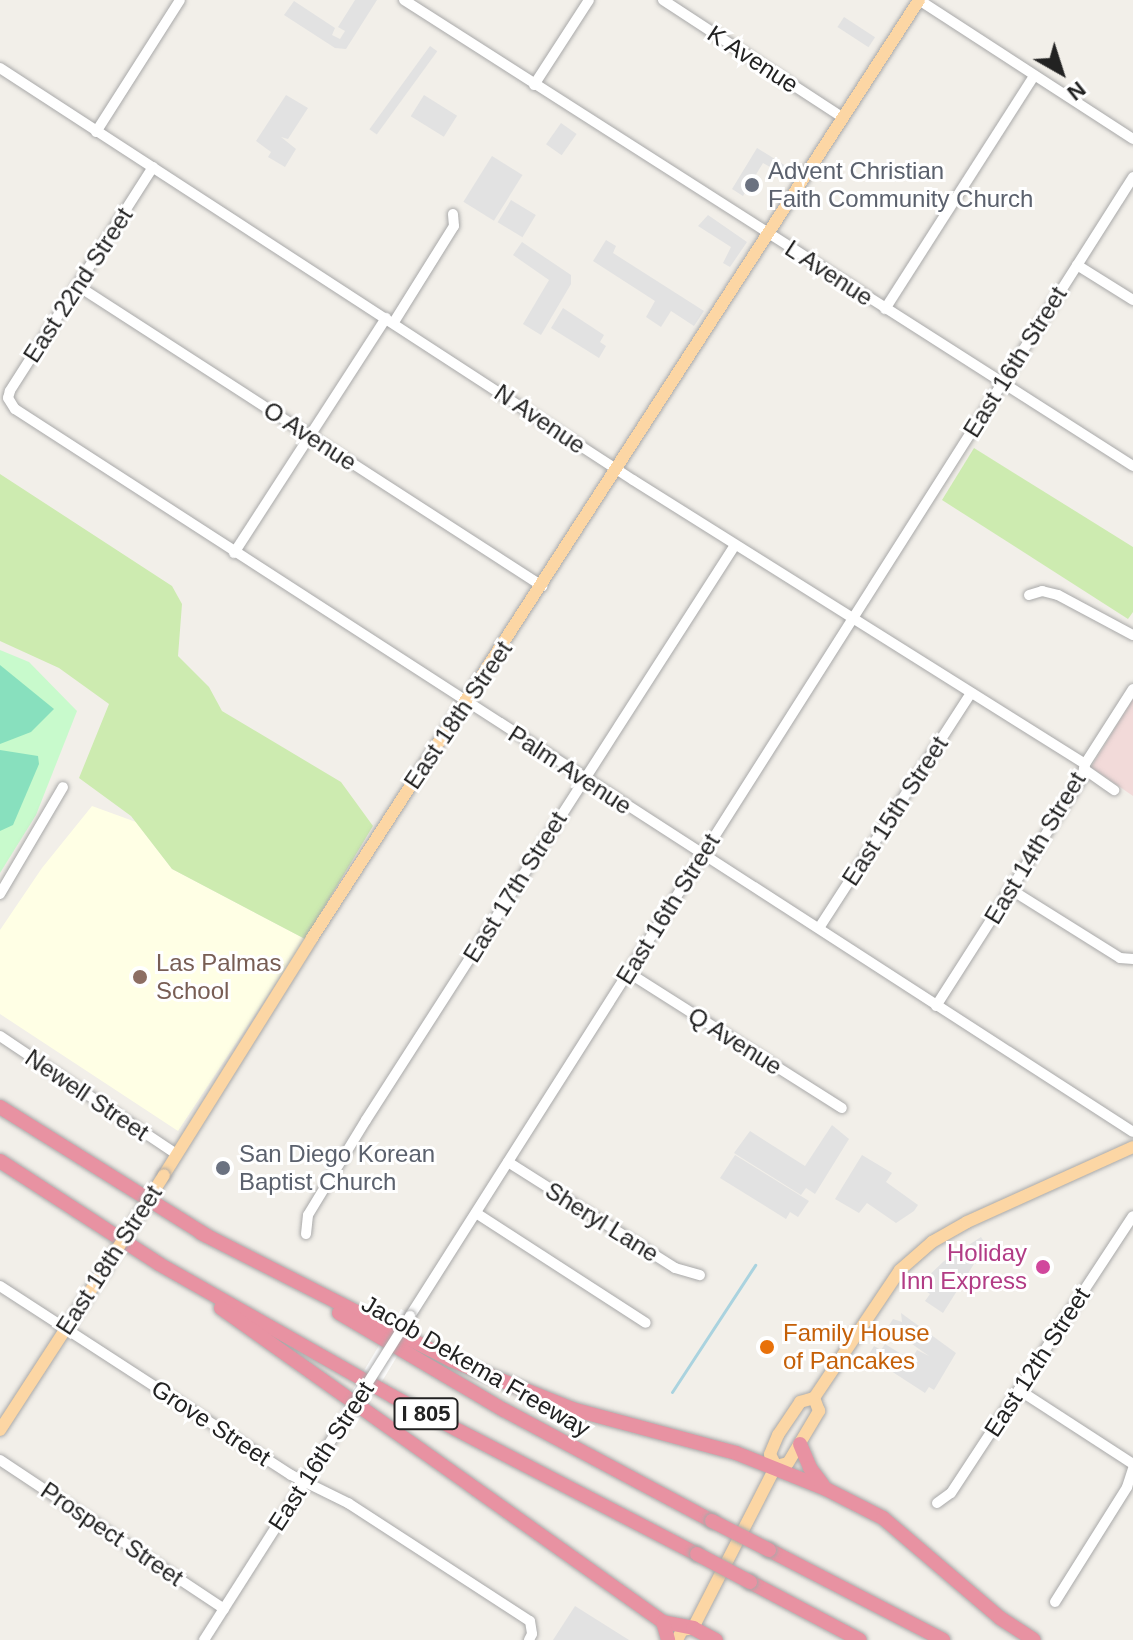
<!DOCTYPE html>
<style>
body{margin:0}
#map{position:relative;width:1133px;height:1640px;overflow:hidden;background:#f2efe9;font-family:Helvetica,sans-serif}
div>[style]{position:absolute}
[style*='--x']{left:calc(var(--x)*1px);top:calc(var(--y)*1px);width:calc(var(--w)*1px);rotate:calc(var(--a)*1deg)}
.commercial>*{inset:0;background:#f2dad9}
.education>*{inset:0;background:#ffffe5}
.grass>*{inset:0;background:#cdebb0}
.park>*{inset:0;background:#c8facc}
.pitch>*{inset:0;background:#88e0be}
.parking>*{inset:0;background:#e2e2e2;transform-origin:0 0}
.pier>*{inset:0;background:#fff;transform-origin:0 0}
.stream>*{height:3px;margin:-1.5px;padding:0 1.5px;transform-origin:1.5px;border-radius:1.5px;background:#aad3df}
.roads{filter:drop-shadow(0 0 2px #a9a9a9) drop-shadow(0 0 2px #a9a9a9)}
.minor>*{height:10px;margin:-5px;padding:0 5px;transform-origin:5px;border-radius:5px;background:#fff}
.major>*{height:12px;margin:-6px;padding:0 6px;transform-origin:6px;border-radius:6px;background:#fcd6a4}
.highway>*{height:14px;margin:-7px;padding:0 7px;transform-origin:7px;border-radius:7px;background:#e892a2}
.bridges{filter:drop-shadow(0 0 2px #a9a9a9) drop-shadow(0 0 2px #a9a9a9)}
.minor-bridge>*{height:10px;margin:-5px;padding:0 5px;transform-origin:5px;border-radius:5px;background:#fff}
.major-bridge>*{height:12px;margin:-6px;padding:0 6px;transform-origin:6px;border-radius:6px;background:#fcd6a4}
.highway-bridge>*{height:14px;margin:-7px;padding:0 7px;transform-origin:7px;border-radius:7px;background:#e892a2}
.dots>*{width:22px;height:22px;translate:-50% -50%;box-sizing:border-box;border:4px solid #fff;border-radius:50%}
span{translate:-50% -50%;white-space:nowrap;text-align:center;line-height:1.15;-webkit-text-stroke:6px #fff;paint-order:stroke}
.shield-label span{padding:2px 6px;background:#fff;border:2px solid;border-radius:6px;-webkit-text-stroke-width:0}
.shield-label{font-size:22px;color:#222;font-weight:700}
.street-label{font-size:24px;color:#222}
.worship-label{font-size:24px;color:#5b616d}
.left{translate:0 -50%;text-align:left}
.education-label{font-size:24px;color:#785e54}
.hotel-label{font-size:24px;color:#b23c85}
.right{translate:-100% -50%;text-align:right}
.food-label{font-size:24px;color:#c56008}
.north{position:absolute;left:1021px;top:32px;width:80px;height:80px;-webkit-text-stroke:6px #fff;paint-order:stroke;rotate:141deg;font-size:22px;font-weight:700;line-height:32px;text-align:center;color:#222}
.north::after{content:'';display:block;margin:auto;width:28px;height:36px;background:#222;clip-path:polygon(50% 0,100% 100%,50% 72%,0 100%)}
</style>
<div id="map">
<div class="commercial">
<div style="clip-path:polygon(1133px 699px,1133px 796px,1091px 767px)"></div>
</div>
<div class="education">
<div style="clip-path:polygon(92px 806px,136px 822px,172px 869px,305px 939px,178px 1131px,0 1014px,0 930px,42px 868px)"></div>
</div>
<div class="grass">
<div style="clip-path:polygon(974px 448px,1133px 547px,1133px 612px,1128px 619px,942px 500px)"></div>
<div style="clip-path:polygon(0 474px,172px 586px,182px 604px,178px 656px,209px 687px,222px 711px,341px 782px,373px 826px,305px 939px,172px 869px,131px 816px,79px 778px,109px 704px,59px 668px,0 641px)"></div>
</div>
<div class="park">
<div style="clip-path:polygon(0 650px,29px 662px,77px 711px,36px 815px,0 873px)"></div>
</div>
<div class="pitch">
<div style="clip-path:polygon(0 665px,54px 709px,31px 732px,0 744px)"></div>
<div style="clip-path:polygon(0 750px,38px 756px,39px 764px,13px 825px,0 831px)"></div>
</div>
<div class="parking">
<div style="clip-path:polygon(355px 0,377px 0,346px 49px,335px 48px,284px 15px,294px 1px,335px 28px,332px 35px,340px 39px,345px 31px,338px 27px)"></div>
<div style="left:844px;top:17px;width:37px;height:12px;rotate:33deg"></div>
<div style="left:430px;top:46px;width:9px;height:103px;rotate:36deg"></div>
<div style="clip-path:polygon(286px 95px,308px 108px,288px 139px,281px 137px,296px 149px,285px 167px,268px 157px,271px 152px,256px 141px)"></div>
<div style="left:424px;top:95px;width:39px;height:25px;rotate:32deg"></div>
<div style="left:561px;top:123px;width:19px;height:26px;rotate:35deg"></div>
<div style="clip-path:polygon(757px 148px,791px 169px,786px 176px,763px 163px,743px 196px,732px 189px)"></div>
<div style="left:492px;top:156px;width:36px;height:54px;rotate:32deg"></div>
<div style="left:511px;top:200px;width:29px;height:26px;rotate:31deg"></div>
<div style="clip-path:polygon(708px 215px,747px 242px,730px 267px,723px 263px,731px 247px,698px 226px)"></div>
<div style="clip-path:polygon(606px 240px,616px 246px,613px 253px,704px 311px,694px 326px,671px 311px,661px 327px,646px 317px,655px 301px,593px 261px)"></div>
<div style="clip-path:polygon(522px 242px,571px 275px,571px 284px,541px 335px,523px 324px,549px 280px,513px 255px)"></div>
<div style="clip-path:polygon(563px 308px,604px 335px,600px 342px,606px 346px,599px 358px,551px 328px)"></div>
<div style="clip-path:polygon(832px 1125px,849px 1139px,815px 1194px,806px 1188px,801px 1195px,734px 1153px,750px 1131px,805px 1166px)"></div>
<div style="clip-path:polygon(735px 1155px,809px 1201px,798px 1217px,790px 1212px,786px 1219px,720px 1178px)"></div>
<div style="clip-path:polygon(862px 1155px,892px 1173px,886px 1182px,918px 1205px,914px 1211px,896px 1223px,867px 1203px,859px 1213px,835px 1199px)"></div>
<div style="clip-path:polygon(981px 1237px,986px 1245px,943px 1313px,925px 1301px,930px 1294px,918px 1286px,944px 1261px)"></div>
<div style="clip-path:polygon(901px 1313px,956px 1353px,934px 1390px,929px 1387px,925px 1393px,868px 1356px,874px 1346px,881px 1350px,885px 1344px,911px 1360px,917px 1350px,929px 1356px,888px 1327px,893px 1319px,902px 1322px)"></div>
<div style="clip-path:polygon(575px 1606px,629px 1640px,553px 1640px)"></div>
</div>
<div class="pier">
<div style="left:401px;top:1309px;width:21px;height:128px;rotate:31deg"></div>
</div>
<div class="stream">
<div style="--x:672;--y:1392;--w:152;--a:-56.8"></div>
</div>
<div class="roads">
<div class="minor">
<div style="--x:404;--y:0;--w:865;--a:32.59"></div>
<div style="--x:663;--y:0;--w:214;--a:33.2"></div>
<div style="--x:919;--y:0;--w:255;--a:33"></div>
<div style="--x:0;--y:68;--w:755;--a:33.06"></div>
<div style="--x:633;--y:480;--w:534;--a:32.14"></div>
<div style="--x:534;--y:85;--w:101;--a:-57.1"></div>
<div style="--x:96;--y:132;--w:156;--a:-57.5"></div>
<div style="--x:153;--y:167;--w:266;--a:122.6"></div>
<div style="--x:10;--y:391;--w:7;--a:106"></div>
<div style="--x:8;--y:398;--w:13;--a:58"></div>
<div style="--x:15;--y:409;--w:1331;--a:32.89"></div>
<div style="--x:1077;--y:265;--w:66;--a:32"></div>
<div style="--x:78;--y:286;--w:553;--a:32.88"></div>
<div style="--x:885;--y:309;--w:277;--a:-57.4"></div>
<div style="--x:394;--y:322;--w:113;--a:-58"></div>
<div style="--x:454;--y:226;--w:12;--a:-95"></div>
<div style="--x:234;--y:553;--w:280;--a:-57.1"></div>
<div style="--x:1029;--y:595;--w:14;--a:-17"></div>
<div style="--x:1042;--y:591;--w:16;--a:14"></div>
<div style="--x:1058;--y:595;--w:85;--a:28.1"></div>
<div style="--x:1084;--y:769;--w:37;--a:35"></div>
<div style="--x:1010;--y:889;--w:130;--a:32.1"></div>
<div style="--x:1120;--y:958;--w:13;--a:4"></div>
<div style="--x:0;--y:894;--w:124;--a:-59.5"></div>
<div style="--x:819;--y:928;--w:280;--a:-57.1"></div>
<div style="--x:629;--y:973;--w:252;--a:32.4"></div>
<div style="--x:936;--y:1006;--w:271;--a:-57.4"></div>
<div style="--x:1082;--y:778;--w:14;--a:-78"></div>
<div style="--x:1085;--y:764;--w:89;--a:-57.4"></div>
<div style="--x:0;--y:1036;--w:211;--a:33.8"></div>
<div style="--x:508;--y:1162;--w:198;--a:32.4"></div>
<div style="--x:675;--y:1268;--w:26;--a:16"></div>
<div style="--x:476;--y:1213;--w:202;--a:32.9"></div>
<div style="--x:306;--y:1234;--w:19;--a:-84"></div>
<div style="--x:308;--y:1215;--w:111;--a:-58.6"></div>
<div style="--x:366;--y:1120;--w:683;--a:-57.31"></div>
<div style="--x:0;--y:1286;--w:347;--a:33"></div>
<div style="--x:291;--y:1475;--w:64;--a:26.2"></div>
<div style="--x:348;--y:1503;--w:217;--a:33"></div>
<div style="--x:530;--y:1621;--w:13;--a:81"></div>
<div style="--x:532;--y:1634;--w:7;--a:117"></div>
<div style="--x:410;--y:1316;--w:1349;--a:-57.59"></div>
<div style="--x:1019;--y:1390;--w:136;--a:33"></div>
<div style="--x:0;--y:1460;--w:269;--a:33.6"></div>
<div style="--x:937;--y:1503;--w:17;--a:-36"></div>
<div style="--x:951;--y:1493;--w:331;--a:-56.7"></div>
<div style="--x:1055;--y:1602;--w:136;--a:-57.9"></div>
<div style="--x:1127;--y:1487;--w:19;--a:-72"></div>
<div style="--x:204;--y:1640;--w:249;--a:-57.5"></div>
</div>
<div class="major">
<div style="--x:164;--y:1175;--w:279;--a:-58"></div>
<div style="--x:312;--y:938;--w:1117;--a:-57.09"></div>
<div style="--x:0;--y:1430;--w:191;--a:-57"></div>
<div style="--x:776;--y:1466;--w:13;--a:-117"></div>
<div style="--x:770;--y:1454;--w:21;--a:-67"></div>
<div style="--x:778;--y:1435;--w:40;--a:-56"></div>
<div style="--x:800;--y:1402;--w:15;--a:-16"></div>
<div style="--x:814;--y:1398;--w:154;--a:-56.1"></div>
<div style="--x:900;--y:1270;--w:43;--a:-41.2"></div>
<div style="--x:932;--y:1242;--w:40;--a:-29.7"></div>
<div style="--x:967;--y:1222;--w:182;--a:-24.3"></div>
<div style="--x:693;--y:1628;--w:182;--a:-62.9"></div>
<div style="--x:776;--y:1466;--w:12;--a:-14"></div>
<div style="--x:788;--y:1463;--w:61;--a:-59.2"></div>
<div style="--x:819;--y:1411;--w:14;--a:-111"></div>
<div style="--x:677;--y:1640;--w:11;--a:-63"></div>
<div style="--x:682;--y:1630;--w:11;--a:-10"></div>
</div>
<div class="highway">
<div style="--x:0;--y:1107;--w:244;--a:31.9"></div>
<div style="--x:0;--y:1161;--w:189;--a:32.9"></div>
<div style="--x:159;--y:1264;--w:268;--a:29.5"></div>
<div style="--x:392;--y:1396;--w:343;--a:27.4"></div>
<div style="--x:201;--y:1233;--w:280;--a:26.9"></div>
<div style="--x:451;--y:1360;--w:131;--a:22"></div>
<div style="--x:572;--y:1409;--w:170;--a:15"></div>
<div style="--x:736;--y:1453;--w:97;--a:21.8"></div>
<div style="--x:826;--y:1489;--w:64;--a:27"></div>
<div style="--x:883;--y:1518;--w:154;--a:40.5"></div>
<div style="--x:1000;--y:1618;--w:40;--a:32.9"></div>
<div style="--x:221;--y:1308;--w:542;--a:35.39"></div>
<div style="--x:663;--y:1622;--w:31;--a:11"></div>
<div style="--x:693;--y:1628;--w:26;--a:28"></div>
<div style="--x:339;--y:1313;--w:191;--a:30.5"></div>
<div style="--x:504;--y:1410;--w:236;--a:28.1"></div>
<div style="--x:800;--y:1444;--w:26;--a:67"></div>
<div style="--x:810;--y:1468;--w:21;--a:53"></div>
<div style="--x:769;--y:1550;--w:196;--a:27.3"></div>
<div style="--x:750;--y:1582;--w:124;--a:27.8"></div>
<div style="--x:663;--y:1622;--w:19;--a:74"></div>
</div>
</div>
<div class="bridges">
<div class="minor-bridge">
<div style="--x:338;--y:1430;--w:135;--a:-57.7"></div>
</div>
<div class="major-bridge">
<div style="--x:104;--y:1270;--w:112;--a:-57.7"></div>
</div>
<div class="highway-bridge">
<div style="--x:712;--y:1521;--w:64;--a:27"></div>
<div style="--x:697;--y:1554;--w:60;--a:27.8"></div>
</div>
</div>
<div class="dots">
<div style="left:752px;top:185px;background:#6b7280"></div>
<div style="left:140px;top:977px;background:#8d6e63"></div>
<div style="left:223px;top:1168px;background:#6b7280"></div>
<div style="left:1043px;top:1267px;background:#d1479c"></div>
<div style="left:767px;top:1347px;background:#e8710a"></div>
</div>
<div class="shield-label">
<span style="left:426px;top:1414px">I 805</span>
</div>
<div class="street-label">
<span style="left:753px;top:59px;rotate:33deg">K Avenue</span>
<span style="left:829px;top:273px;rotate:33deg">L Avenue</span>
<span style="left:78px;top:285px;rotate:-57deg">East 22nd Street</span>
<span style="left:1015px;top:362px;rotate:-58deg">East 16th Street</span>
<span style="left:540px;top:419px;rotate:34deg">N Avenue</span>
<span style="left:310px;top:436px;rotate:33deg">O Avenue</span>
<span style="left:458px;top:715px;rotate:-56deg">East 18th Street</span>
<span style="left:570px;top:770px;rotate:33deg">Palm Avenue</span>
<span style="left:895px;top:811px;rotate:-57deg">East 15th Street</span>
<span style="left:1035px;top:848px;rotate:-59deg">East 14th Street</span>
<span style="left:515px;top:887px;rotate:-58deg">East 17th Street</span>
<span style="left:668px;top:909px;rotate:-58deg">East 16th Street</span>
<span style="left:735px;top:1041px;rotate:32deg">Q Avenue</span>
<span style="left:87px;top:1095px;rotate:34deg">Newell Street</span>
<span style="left:602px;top:1222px;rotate:32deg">Sheryl Lane</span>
<span style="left:109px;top:1260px;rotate:-57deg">East 18th Street</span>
<span style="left:1037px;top:1362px;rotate:-57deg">East 12th Street</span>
<span style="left:476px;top:1366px;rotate:30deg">Jacob Dekema Freeway</span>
<span style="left:211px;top:1423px;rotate:33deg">Grove Street</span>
<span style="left:321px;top:1456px;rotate:-57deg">East 16th Street</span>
<span style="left:112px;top:1534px;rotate:34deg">Prospect Street</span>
</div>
<div class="worship-label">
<span class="left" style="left:768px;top:185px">Advent Christian<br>Faith Community Church</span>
<span class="left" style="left:239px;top:1168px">San Diego Korean<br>Baptist Church</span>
</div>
<div class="education-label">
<span class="left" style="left:156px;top:977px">Las Palmas<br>School</span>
</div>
<div class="hotel-label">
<span class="right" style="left:1027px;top:1267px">Holiday<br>Inn Express</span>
</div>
<div class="food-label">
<span class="left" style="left:783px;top:1347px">Family House<br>of Pancakes</span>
</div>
<div class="north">N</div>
</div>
